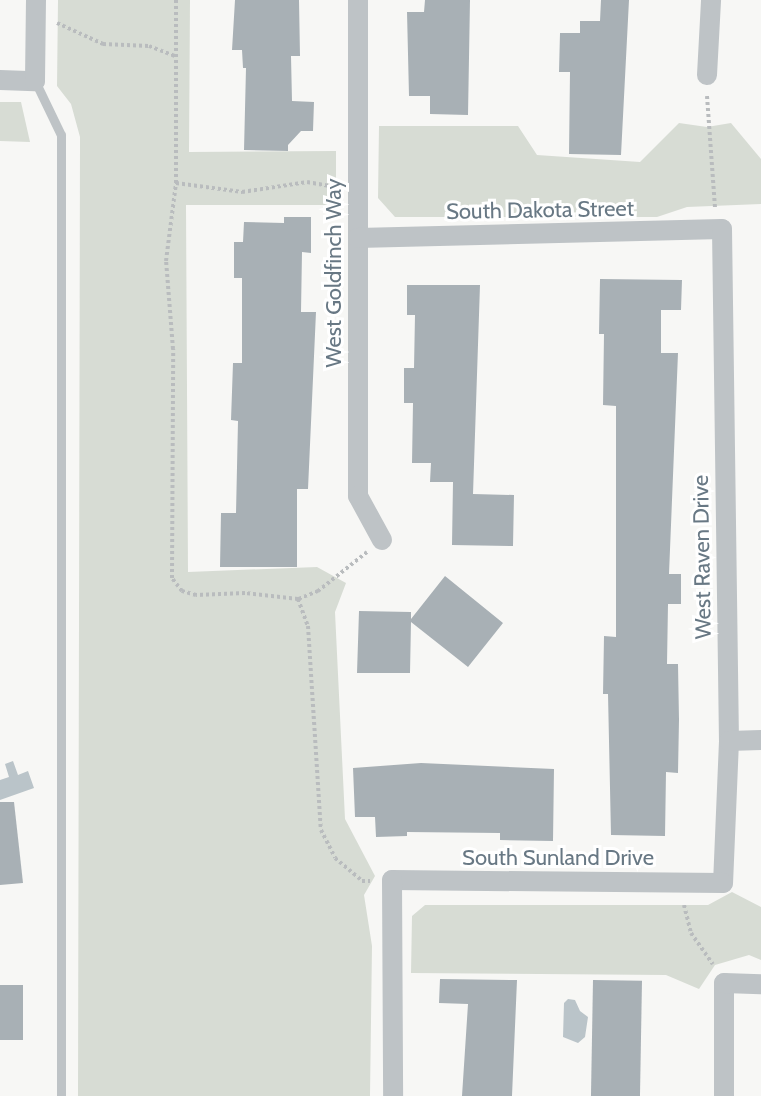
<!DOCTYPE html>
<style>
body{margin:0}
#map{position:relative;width:761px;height:1096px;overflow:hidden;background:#f7f7f5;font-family:Cabin,sans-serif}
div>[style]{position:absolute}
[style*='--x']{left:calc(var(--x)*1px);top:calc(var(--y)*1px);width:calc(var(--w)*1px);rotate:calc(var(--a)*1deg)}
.green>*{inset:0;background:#d7dcd4}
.water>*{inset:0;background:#bac4c9}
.building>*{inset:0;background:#a8b0b5;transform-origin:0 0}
.path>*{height:4px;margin-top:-2px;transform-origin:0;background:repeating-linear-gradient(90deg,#b9bcbe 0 3px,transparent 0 6px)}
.service>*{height:9px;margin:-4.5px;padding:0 4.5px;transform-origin:4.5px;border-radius:4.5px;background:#bec3c6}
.minor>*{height:20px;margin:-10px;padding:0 10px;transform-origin:10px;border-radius:10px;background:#bec3c6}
span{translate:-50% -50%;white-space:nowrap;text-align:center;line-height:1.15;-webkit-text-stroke:6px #fff;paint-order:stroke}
.street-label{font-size:22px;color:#687884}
</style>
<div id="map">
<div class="green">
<div style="clip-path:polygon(58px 0,190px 0,189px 152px,336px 151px,336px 205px,186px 205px,188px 572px,317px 567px,346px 583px,335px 612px,345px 819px,375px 876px,364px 895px,372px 946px,370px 1096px,78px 1096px,80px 137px,71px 104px,57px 86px)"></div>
<div style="clip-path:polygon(0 102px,21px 102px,30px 142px,0 141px)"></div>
<div style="clip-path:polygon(679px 123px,707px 127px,731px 123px,761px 159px,761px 204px,687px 207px,657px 217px,395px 217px,378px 198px,379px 126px,518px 126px,537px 155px,640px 162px)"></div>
<div style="clip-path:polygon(732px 892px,761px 907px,761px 960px,749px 955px,715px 965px,699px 989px,666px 975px,411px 973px,412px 916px,425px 905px,708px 905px)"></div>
</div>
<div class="water">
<div style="clip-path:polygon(13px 761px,18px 775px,28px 771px,34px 788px,0 800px,0 780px,9px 777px,5px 764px)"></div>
<div style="clip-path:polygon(568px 999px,575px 1000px,580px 1011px,588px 1017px,585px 1037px,578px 1043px,563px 1037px,564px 1003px)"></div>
</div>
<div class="building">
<div style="clip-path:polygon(235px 0,299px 0,300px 56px,291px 56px,292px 101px,314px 102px,313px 131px,301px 131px,288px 145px,288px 151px,244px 150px,246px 68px,243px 68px,242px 50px,232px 50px)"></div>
<div style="clip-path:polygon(425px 0,470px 0,468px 115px,430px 114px,430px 96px,409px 96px,407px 12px,424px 12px)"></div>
<div style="clip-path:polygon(601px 0,629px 0,621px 155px,569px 154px,570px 72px,559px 72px,560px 33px,580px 33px,580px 21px,600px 21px)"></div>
<div style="clip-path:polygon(284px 217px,311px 217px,311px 253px,302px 252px,301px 312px,316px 312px,308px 489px,297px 489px,297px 567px,220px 567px,221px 513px,236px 513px,238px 421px,231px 420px,233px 363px,242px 363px,242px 278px,234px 278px,234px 242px,243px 242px,244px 222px,284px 223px)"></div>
<div style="clip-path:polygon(600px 279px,682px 280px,681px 310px,661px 310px,661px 353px,678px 353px,669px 574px,681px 574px,681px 604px,668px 604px,667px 664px,678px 664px,679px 720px,678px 773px,666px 772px,665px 836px,611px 835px,608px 694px,603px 694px,604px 636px,616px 637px,616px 406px,603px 405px,604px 334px,599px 334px)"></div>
<div style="clip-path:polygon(407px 285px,480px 285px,473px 494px,514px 495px,513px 546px,452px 545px,453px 482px,430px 482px,431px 463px,412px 463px,413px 403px,404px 403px,404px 368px,414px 368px,415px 315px,407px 315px)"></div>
<div style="clip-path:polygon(445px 576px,503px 623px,468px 667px,411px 622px,410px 673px,357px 673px,359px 611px,411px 612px,411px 619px)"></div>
<div style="clip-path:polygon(421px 763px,554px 769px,553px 841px,500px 840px,500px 833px,407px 832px,407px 836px,376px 837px,375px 817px,355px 817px,353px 768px)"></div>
<div style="clip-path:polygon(0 802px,14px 802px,23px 883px,0 885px)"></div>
<div style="clip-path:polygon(440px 979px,517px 980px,512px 1096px,462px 1096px,468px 1004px,439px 1003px)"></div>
<div style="left:593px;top:980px;width:49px;height:116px;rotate:1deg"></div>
<div style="left:0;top:985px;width:23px;height:55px"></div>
</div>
<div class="path">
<div style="--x:176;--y:0;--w:183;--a:90"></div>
<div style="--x:57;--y:23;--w:51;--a:24.5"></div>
<div style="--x:103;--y:44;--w:46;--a:2.5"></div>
<div style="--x:149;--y:46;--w:28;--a:21"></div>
<div style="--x:707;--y:96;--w:112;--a:85.9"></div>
<div style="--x:367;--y:552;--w:63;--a:141.5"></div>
<div style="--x:318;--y:591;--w:22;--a:158"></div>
<div style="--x:298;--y:599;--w:29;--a:70"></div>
<div style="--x:308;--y:626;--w:204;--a:86.4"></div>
<div style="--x:321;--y:830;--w:31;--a:63"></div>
<div style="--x:335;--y:858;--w:35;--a:40"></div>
<div style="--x:362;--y:881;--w:8;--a:0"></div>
<div style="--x:298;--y:599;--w:53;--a:-173.5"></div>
<div style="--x:245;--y:593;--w:49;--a:177.7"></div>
<div style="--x:196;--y:595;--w:15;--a:-164"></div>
<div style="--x:182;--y:591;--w:16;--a:-128"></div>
<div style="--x:172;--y:578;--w:229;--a:-89.7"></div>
<div style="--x:173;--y:349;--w:88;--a:-94.5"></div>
<div style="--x:166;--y:261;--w:79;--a:-82.7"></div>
<div style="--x:176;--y:183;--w:67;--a:7.8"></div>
<div style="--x:242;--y:192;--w:66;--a:-8.7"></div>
<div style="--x:307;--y:182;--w:29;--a:10"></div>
<div style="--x:684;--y:905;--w:29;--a:76"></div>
<div style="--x:691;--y:933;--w:38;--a:55"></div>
</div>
<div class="service">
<div style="--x:35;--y:81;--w:60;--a:64.3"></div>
<div style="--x:61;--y:135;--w:961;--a:90"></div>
</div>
<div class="minor">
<div style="--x:358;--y:0;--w:496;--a:90"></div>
<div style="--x:358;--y:496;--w:50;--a:61.4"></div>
<div style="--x:707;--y:75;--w:75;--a:-86.9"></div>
<div style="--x:0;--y:80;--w:35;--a:2"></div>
<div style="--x:35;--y:81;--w:81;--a:-89.3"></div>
<div style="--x:358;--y:238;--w:364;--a:-1.4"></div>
<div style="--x:722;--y:229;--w:512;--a:89.22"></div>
<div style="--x:729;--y:741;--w:142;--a:92.4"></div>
<div style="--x:723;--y:883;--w:331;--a:-179.5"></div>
<div style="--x:392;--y:880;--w:216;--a:89.7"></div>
<div style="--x:729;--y:741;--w:32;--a:-2"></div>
<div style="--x:724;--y:1096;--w:113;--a:-90"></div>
<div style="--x:724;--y:983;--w:37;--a:2"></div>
</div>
<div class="street-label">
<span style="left:540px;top:210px;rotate:-1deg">South Dakota Street</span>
<span style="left:334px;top:273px;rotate:-90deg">West Goldfinch Way</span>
<span style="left:702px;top:557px;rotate:-91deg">West Raven Drive</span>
<span style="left:558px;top:858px">South Sunland Drive</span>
</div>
</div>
